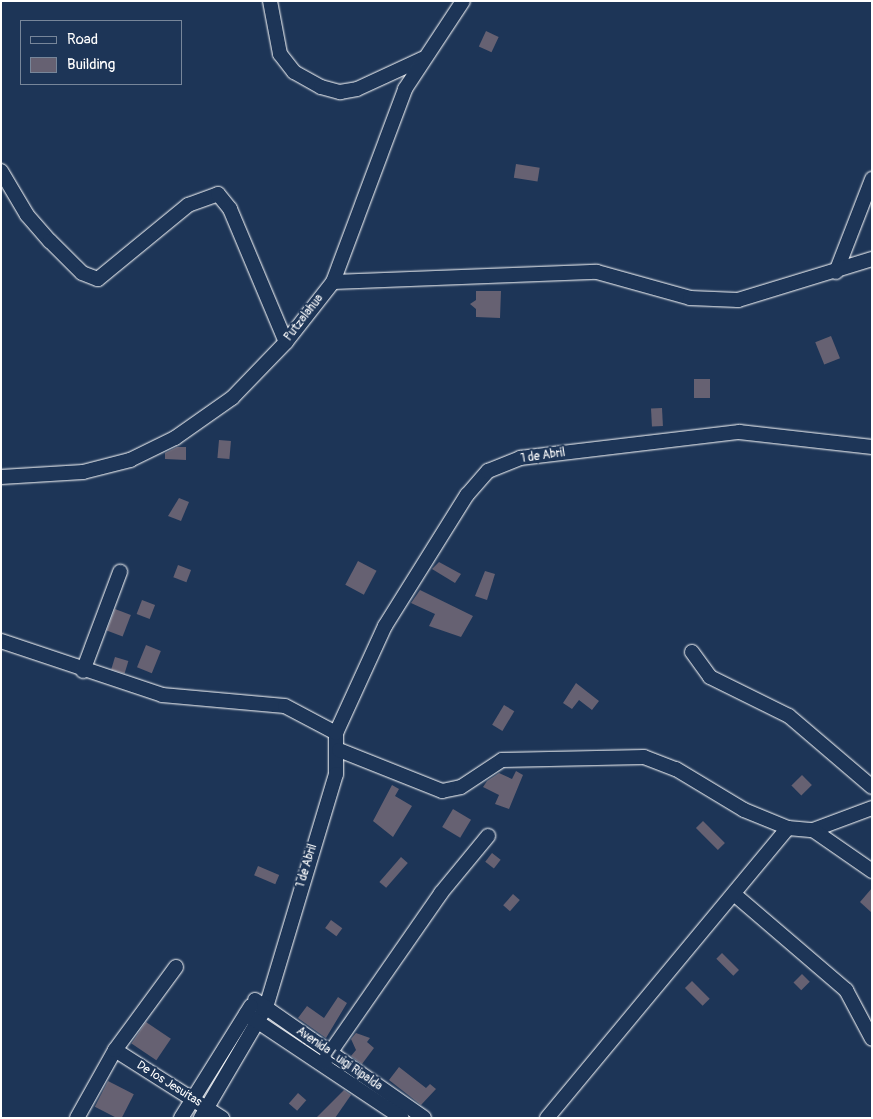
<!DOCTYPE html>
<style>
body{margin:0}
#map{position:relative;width:873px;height:1119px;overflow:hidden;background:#1d3557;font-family:Pangolin,sans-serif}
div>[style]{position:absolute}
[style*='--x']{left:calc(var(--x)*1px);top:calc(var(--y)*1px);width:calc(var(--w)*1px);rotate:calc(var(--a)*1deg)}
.building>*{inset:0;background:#666172;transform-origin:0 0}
.roads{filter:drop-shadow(0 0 1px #fff) drop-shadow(0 0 1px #fff)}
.minor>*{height:14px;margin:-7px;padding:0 7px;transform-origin:7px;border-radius:7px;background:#1d3557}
span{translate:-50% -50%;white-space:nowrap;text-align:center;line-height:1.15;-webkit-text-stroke:4px #1d3557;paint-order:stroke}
.street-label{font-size:12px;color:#fff}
.frame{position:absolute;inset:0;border:2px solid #fff;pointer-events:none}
.legend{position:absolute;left:20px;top:20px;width:162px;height:65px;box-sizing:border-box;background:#1d3557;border:1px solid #77869a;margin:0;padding:6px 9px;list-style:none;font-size:15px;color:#fff}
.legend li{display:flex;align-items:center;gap:10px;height:25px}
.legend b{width:25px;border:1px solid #77869a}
</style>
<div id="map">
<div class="building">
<div style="left:486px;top:31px;width:14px;height:17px;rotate:25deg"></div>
<div style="left:516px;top:164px;width:24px;height:14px;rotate:9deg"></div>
<div style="clip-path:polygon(476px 291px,501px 291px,500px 318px,476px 317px,476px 309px,470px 304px,476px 300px)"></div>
<div style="left:831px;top:336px;width:24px;height:17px;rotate:68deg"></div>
<div style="left:710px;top:379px;width:19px;height:16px;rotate:90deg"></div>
<div style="left:662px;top:408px;width:18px;height:11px;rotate:87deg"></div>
<div style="left:219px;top:440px;width:12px;height:18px;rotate:5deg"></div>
<div style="clip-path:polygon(177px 447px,186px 447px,186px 460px,165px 459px,165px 453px)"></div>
<div style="clip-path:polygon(179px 498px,189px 502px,181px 521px,168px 516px)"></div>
<div style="left:358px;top:561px;width:21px;height:27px;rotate:28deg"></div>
<div style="clip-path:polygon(439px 562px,461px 574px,455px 583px,432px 569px)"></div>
<div style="left:178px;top:565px;width:14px;height:13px;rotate:21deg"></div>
<div style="clip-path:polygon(485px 571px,495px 574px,487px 600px,475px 596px)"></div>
<div style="clip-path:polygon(420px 590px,473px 616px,461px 637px,429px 626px,435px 614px,411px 603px)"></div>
<div style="left:142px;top:600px;width:14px;height:15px;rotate:21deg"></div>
<div style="left:115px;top:609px;width:17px;height:23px;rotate:21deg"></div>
<div style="left:146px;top:645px;width:16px;height:24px;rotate:22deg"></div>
<div style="left:115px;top:657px;width:14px;height:13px;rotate:17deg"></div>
<div style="clip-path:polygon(576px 683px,599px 701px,592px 710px,579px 700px,572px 709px,563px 703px)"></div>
<div style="left:504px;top:705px;width:12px;height:23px;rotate:31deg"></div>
<div style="clip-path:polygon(516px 771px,523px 775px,509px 809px,495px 804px,499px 795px,483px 787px,487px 781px,499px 773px,512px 779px)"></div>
<div style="left:802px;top:775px;width:14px;height:15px;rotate:45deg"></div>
<div style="clip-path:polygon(392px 785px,399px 789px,395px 796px,412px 806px,393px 837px,373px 821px)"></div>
<div style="left:453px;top:809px;width:21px;height:21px;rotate:31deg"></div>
<div style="left:703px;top:821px;width:31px;height:10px;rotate:45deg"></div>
<div style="left:492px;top:853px;width:11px;height:11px;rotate:38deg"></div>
<div style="left:401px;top:857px;width:9px;height:33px;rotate:41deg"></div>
<div style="left:258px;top:866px;width:23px;height:10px;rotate:23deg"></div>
<div style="clip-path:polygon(872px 888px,872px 913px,860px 902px)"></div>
<div style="left:513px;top:894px;width:9px;height:15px;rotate:41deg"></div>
<div style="left:331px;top:920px;width:14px;height:10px;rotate:36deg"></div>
<div style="left:722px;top:953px;width:24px;height:8px;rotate:45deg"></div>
<div style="left:802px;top:974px;width:11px;height:12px;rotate:45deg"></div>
<div style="left:692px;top:981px;width:25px;height:10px;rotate:45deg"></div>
<div style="clip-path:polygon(338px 997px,347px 1003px,326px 1038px,298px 1018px,307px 1006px,324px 1018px)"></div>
<div style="left:146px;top:1022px;width:30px;height:26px;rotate:34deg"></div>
<div style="clip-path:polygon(356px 1033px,370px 1038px,367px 1042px,374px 1048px,362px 1064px,351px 1056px,356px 1050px,351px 1039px)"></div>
<div style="clip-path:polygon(399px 1067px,426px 1088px,430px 1084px,436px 1089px,421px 1105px,389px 1080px)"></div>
<div style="left:108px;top:1081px;width:29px;height:29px;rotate:27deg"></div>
<div style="clip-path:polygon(344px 1090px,351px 1095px,335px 1118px,316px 1118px)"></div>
<div style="left:298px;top:1093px;width:11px;height:14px;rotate:41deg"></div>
</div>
<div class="roads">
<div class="minor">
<div style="--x:270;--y:1;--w:54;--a:79.3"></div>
<div style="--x:280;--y:54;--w:23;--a:52"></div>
<div style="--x:294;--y:72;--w:31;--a:29"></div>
<div style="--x:321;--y:87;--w:20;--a:15"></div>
<div style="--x:340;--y:92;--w:17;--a:-10"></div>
<div style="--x:357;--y:89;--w:72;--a:-24.8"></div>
<div style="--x:1;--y:171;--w:51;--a:59.4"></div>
<div style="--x:27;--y:215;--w:35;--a:49"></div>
<div style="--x:50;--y:241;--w:45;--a:45"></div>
<div style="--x:82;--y:273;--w:17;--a:21"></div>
<div style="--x:98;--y:279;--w:117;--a:-39.4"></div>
<div style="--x:188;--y:205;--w:32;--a:-20"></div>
<div style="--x:218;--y:194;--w:19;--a:51"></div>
<div style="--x:230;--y:209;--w:144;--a:67.2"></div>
<div style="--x:836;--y:272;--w:100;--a:-68.8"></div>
<div style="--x:333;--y:282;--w:264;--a:-2.2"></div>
<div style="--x:597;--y:272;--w:97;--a:15.6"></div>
<div style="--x:690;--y:298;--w:48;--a:2.4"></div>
<div style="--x:738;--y:300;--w:140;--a:-17"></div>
<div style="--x:1;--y:477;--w:82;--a:-3.5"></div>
<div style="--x:83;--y:472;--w:49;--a:-14.3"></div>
<div style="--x:130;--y:460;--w:50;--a:-26.1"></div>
<div style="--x:175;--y:438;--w:70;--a:-35.1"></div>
<div style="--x:232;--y:398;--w:78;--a:-46"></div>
<div style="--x:286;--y:342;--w:76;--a:-51.9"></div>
<div style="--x:333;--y:282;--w:206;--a:-69.5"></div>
<div style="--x:405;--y:89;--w:105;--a:-56.6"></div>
<div style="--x:1;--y:641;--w:170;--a:18.5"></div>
<div style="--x:162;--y:695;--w:123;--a:5.1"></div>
<div style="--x:285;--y:706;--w:58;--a:27.9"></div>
<div style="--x:336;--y:733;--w:41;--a:90"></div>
<div style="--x:336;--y:774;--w:243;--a:106.7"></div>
<div style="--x:266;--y:1007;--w:129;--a:120.4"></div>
<div style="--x:692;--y:652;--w:31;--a:54"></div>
<div style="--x:710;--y:677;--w:88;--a:26.3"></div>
<div style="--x:789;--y:716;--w:109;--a:40.5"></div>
<div style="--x:83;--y:671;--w:106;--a:-69.5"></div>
<div style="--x:336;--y:733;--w:118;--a:-65.4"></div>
<div style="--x:385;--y:626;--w:155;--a:-58"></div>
<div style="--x:467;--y:495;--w:32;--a:-49"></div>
<div style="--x:488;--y:471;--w:35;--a:-22"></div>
<div style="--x:520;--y:458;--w:221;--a:-6.8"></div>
<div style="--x:739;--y:432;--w:134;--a:6.4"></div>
<div style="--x:339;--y:750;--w:111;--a:21.7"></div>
<div style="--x:442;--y:791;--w:19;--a:-12"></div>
<div style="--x:461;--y:787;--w:49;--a:-33.4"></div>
<div style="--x:502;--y:760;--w:142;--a:-1.2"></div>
<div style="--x:644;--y:757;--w:34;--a:21"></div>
<div style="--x:676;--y:769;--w:79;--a:31.1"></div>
<div style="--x:744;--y:810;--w:48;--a:22.2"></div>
<div style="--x:788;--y:828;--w:25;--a:5"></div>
<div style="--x:813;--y:830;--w:63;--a:-20.4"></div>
<div style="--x:813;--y:830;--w:72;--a:34.8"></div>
<div style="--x:734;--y:894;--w:148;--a:40.6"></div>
<div style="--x:846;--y:990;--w:55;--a:62"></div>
<div style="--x:255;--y:1000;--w:206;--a:34.9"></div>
<div style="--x:246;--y:1014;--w:187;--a:33.7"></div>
<div style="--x:115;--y:1050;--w:127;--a:32.4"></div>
<div style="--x:323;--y:1063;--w:207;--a:-55.2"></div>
<div style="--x:441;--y:893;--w:74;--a:-50.5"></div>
<div style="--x:77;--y:1118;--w:78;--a:-60.8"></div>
<div style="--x:115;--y:1050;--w:103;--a:-53.7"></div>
<div style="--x:181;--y:1118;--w:132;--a:-58"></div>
<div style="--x:547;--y:1118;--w:377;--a:-50.3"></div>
</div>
</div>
<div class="street-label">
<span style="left:304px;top:318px;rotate:-52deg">Putzalahua</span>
<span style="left:543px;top:456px;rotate:-8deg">1 de Abril</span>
<span style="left:307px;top:866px;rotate:-73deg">1 de Abril</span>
<span style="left:339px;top:1059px;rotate:35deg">Avenida Luigi Ripalda</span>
<span style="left:169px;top:1084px;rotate:32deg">De los Jesuitas</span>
</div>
<div class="frame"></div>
<ul class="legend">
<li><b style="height:6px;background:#1d3557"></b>Road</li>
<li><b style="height:14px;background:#666172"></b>Building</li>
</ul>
</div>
